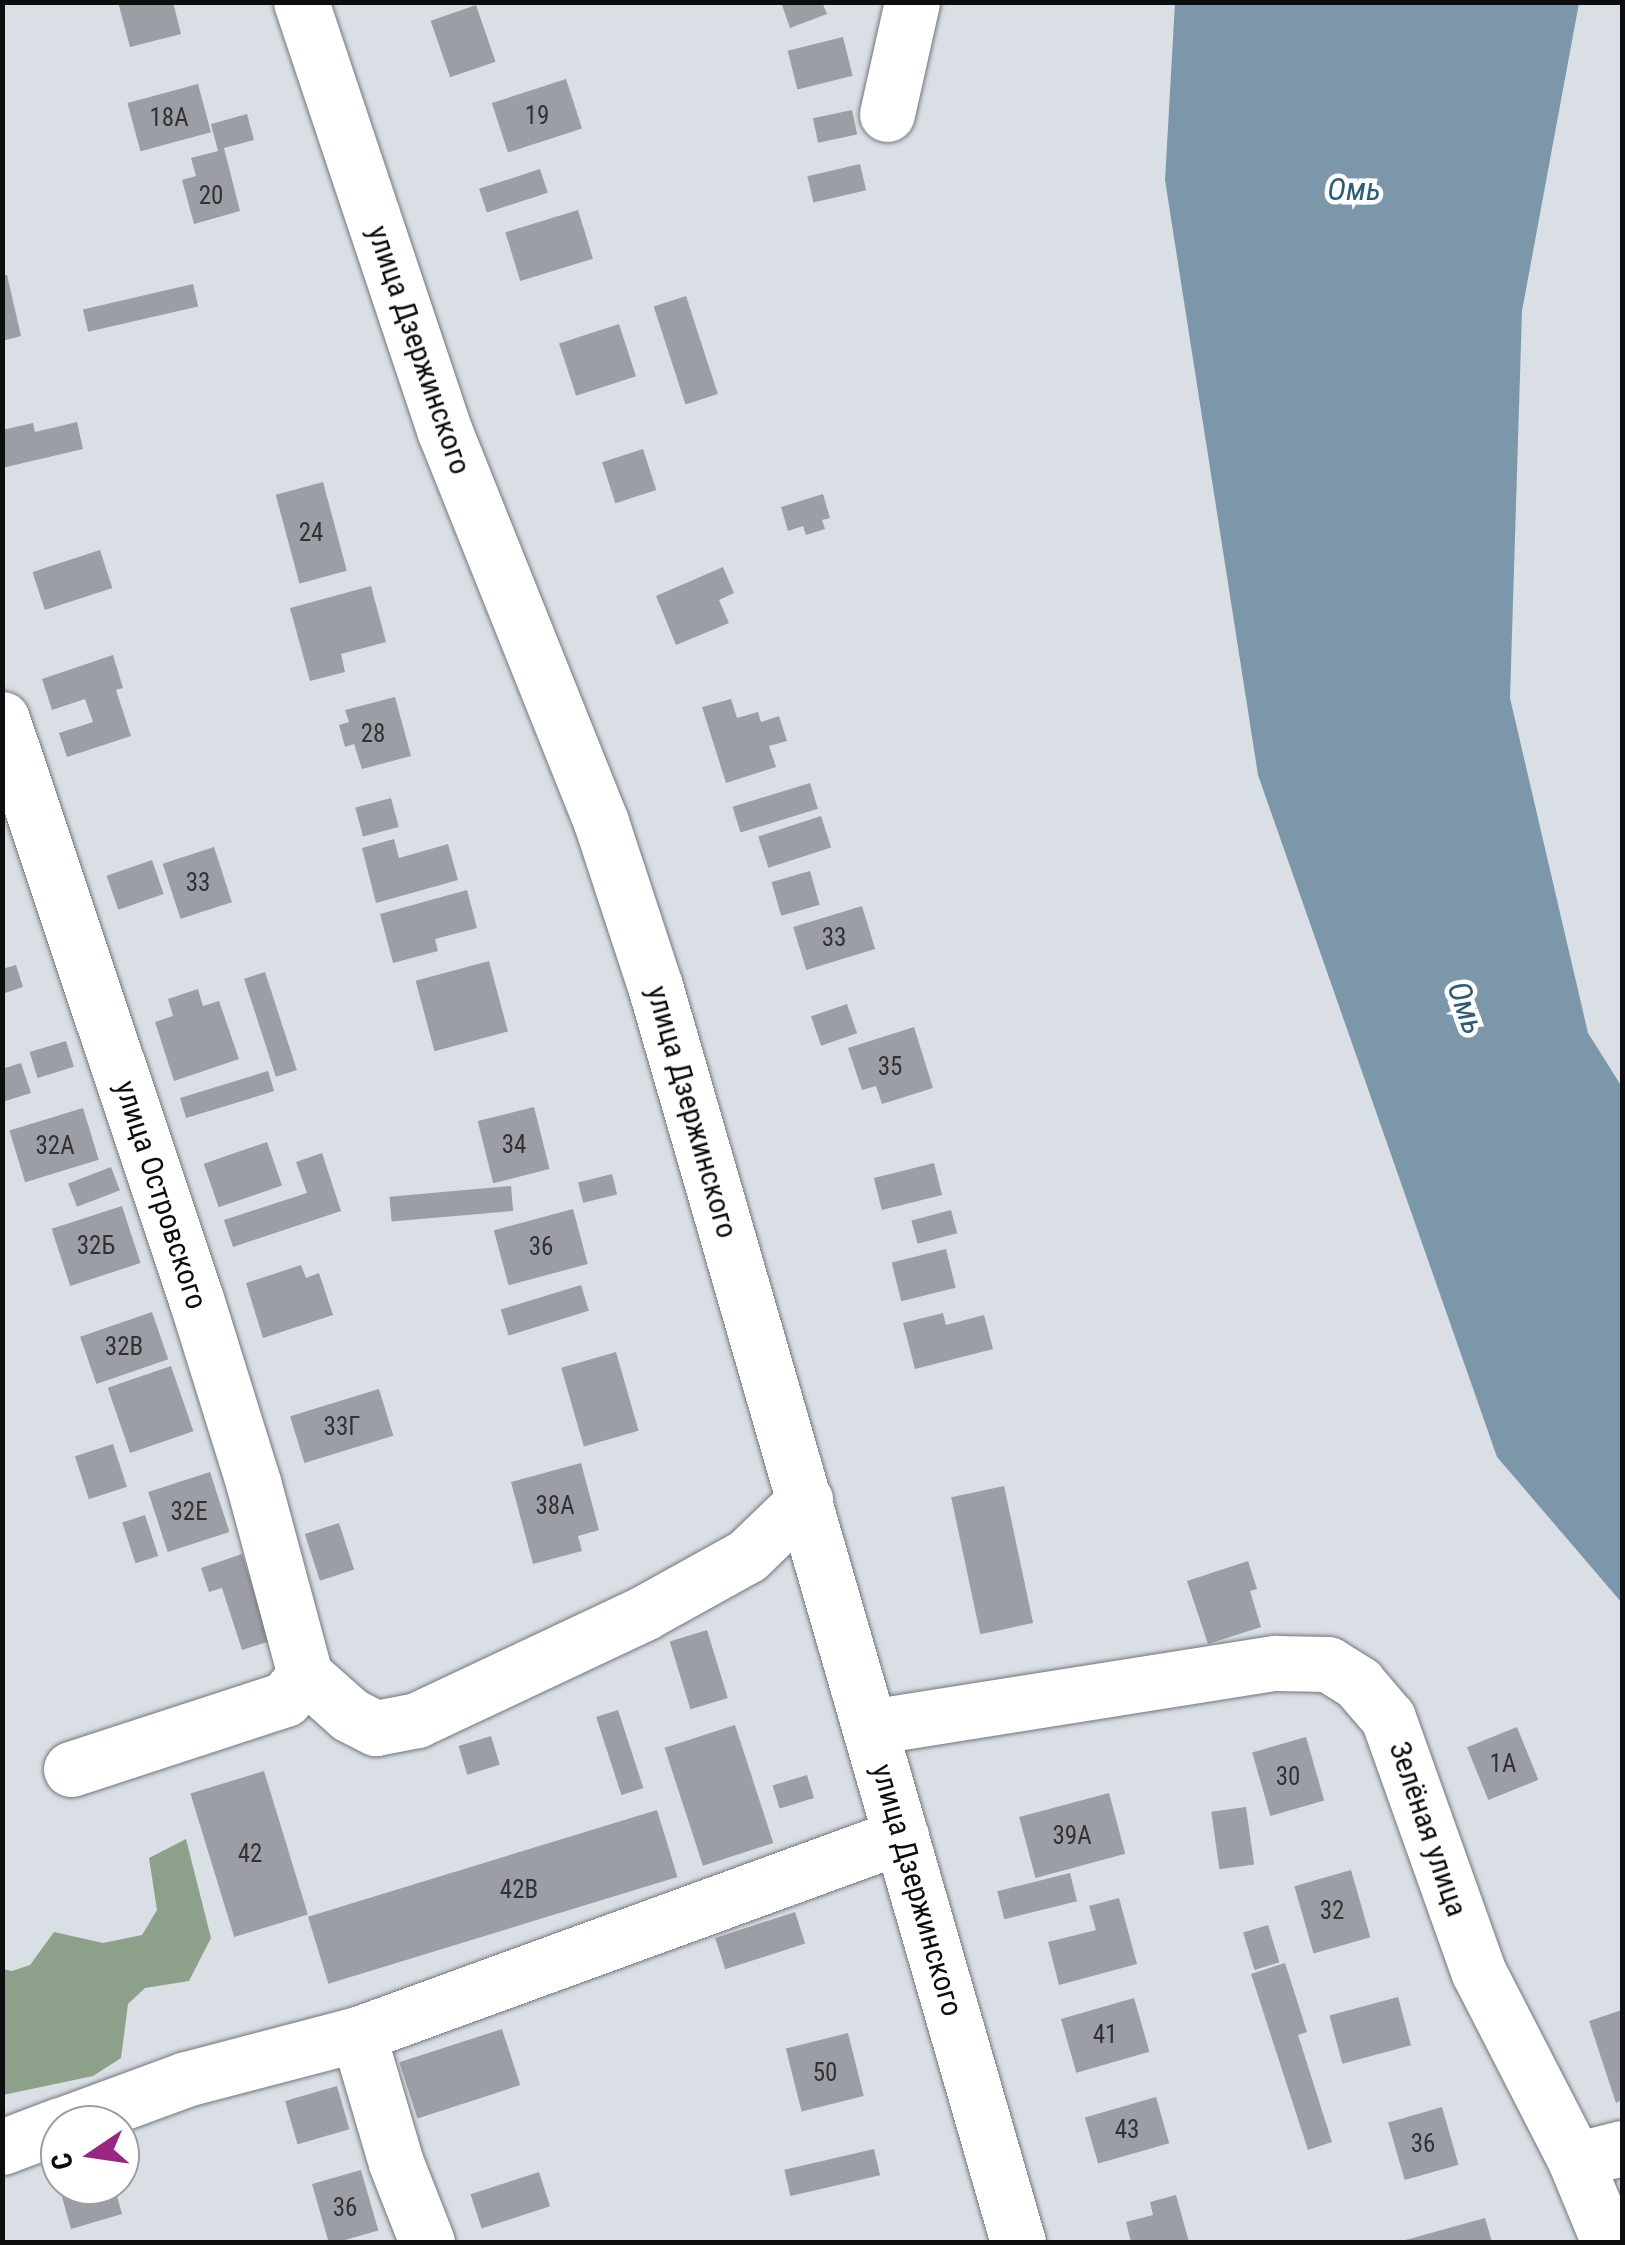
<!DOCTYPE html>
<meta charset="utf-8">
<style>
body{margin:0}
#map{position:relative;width:1625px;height:2245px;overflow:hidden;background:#dadfe5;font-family:"Roboto Condensed",sans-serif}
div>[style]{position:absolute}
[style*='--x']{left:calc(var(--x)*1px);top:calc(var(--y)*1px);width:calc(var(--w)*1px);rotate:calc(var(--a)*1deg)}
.forest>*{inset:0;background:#8da18a}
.water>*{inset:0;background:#7d97aa}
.building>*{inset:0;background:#9b9fa5;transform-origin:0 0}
.roads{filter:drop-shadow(0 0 2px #72767c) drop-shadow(0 0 2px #72767c)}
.minor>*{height:55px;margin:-27.5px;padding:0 27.5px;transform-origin:27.5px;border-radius:27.5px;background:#fff}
span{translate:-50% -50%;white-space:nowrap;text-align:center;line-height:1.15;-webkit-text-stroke:9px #fff;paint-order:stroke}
.number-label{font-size:25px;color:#303234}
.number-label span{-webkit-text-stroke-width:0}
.street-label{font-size:30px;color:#0c0d0f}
.water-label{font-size:32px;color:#2e5b79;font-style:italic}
.frame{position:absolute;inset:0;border:5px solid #0c0d0f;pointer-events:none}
.north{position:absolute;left:40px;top:2105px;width:100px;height:100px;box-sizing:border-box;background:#fff;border:2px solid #9e9e9f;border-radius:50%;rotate:257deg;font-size:28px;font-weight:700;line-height:40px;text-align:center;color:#0c0d0f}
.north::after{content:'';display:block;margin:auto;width:35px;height:45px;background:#9b2682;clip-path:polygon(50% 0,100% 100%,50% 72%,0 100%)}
</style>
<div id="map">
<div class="forest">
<div style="clip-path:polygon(186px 1839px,211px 1938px,189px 1981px,145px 1988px,128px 2004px,121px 2058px,93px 2076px,3px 2095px,3px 1969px,12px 1971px,30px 1965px,54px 1932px,103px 1943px,142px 1935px,157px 1910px,149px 1858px)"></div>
</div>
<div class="water">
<div style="clip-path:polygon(1175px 3px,1579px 3px,1522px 311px,1510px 698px,1588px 1033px,1622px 1087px,1622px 1603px,1497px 1457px,1258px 775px,1165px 180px)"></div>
</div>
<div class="building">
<div style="clip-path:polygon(118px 2px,173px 2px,181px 34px,130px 47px)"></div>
<div style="clip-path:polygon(781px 2px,822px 2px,827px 14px,790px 28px)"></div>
<div style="left:476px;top:5px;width:60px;height:48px;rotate:71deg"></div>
<div style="left:843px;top:37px;width:40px;height:57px;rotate:76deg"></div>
<div style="left:566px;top:79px;width:52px;height:78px;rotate:72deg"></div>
<div style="left:198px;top:84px;width:50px;height:73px;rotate:75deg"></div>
<div style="left:852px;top:110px;width:25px;height:40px;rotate:78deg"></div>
<div style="clip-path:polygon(247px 114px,254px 140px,224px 148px,240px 211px,194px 224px,182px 180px,196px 176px,191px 158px,218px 151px,211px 124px)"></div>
<div style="left:860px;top:164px;width:27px;height:54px;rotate:77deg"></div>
<div style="left:540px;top:169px;width:25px;height:64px;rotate:72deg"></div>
<div style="left:578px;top:210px;width:51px;height:76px;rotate:73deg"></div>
<div style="clip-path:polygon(7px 275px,21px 336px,2px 341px,2px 276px)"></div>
<div style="left:193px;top:284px;width:23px;height:113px;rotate:77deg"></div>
<div style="left:686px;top:296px;width:103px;height:34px;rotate:72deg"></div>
<div style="left:619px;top:324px;width:55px;height:63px;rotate:72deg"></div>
<div style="clip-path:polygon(77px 422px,83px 449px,2px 468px,2px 430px,33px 423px,35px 432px)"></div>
<div style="left:643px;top:449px;width:43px;height:43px;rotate:72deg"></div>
<div style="left:323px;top:482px;width:92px;height:49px;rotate:75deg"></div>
<div style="clip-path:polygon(823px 494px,830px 518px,822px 520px,825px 529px,806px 535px,803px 526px,788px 531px,781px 507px)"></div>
<div style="left:100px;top:550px;width:40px;height:71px;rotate:72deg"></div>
<div style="clip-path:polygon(723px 567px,734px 593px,719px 600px,729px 623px,676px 645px,656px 596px)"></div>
<div style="clip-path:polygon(371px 586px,386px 642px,341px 654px,345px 672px,310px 681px,290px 608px)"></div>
<div style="clip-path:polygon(113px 655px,123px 688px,116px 690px,131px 736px,67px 757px,59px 733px,93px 722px,85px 699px,52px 710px,42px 679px)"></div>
<div style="clip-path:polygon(395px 697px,411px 756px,362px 769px,354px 744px,345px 747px,339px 725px,349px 722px,345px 710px)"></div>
<div style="clip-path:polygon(731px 699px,737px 718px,758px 712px,761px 722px,779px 716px,787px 741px,769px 746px,776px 767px,726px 783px,702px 707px)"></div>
<div style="left:810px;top:783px;width:27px;height:81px;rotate:73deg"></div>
<div style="left:391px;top:798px;width:30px;height:37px;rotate:75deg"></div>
<div style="left:821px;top:816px;width:33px;height:66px;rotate:72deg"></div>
<div style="clip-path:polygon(394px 839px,399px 858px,448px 844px,458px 880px,376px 903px,362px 848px)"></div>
<div style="left:214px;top:847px;width:58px;height:54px;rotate:72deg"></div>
<div style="left:152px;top:860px;width:36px;height:48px;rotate:71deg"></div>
<div style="left:810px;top:871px;width:35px;height:40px;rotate:74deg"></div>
<div style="clip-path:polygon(467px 890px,477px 928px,435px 939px,438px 951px,393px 963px,380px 914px)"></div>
<div style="left:862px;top:906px;width:45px;height:72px;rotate:73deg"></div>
<div style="left:489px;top:961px;width:73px;height:76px;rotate:75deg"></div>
<div style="clip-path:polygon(16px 965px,23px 987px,2px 994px,2px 969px)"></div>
<div style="left:265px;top:972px;width:103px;height:22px;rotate:72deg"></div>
<div style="clip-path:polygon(198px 989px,203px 1006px,219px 1001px,239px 1059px,174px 1081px,155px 1022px,173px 1016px,168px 999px)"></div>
<div style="left:847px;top:1004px;width:31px;height:38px;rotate:71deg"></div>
<div style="clip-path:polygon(914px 1027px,933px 1088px,882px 1104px,876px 1086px,862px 1090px,848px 1048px)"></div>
<div style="left:66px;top:1041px;width:27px;height:38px;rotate:73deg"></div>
<div style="clip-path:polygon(21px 1063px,31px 1093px,2px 1102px,2px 1069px)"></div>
<div style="left:268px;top:1071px;width:21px;height:92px;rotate:73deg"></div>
<div style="left:534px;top:1107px;width:64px;height:58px;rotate:76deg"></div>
<div style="left:83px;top:1108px;width:54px;height:77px;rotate:73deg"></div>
<div style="left:267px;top:1142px;width:46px;height:67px;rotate:71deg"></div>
<div style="clip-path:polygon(322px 1153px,341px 1211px,233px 1247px,224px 1220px,307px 1193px,296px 1162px)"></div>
<div style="left:934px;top:1163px;width:33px;height:62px;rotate:76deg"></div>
<div style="left:111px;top:1167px;width:25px;height:46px;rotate:69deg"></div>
<div style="left:612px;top:1174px;width:21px;height:35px;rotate:76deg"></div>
<div style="left:511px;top:1186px;width:25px;height:122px;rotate:85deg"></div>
<div style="left:122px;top:1206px;width:60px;height:74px;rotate:72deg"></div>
<div style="left:573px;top:1209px;width:57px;height:82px;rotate:75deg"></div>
<div style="left:951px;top:1210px;width:24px;height:41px;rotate:75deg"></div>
<div style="left:946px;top:1249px;width:40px;height:56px;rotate:76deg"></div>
<div style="clip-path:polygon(301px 1265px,306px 1278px,319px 1273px,333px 1315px,263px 1338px,246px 1283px)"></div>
<div style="left:581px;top:1285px;width:27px;height:84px;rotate:73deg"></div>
<div style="left:152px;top:1312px;width:50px;height:76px;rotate:71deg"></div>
<div style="clip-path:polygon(943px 1313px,946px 1325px,984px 1315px,993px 1349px,915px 1369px,903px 1323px)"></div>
<div style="left:616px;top:1352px;width:82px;height:57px;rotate:74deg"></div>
<div style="left:171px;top:1366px;width:69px;height:67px;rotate:71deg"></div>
<div style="left:379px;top:1389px;width:49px;height:93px;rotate:73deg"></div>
<div style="left:113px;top:1444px;width:45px;height:40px;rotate:72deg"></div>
<div style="clip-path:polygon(581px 1463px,599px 1530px,578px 1536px,582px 1551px,533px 1564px,511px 1482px)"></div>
<div style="left:210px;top:1472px;width:63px;height:65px;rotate:72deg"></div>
<div style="left:1004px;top:1486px;width:140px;height:54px;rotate:78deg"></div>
<div style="left:145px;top:1515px;width:43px;height:24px;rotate:72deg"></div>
<div style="left:339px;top:1523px;width:49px;height:36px;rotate:72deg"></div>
<div style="clip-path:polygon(242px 1554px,270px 1641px,242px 1650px,222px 1588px,209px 1592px,201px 1568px)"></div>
<div style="clip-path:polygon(1248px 1561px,1257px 1589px,1250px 1591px,1261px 1627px,1208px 1644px,1187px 1581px)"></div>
<div style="left:707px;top:1630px;width:71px;height:39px;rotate:73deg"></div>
<div style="left:618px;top:1710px;width:82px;height:23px;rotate:72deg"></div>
<div style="left:735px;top:1725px;width:124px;height:74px;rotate:72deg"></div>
<div style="left:1517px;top:1727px;width:57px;height:54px;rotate:68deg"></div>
<div style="left:491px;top:1736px;width:30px;height:34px;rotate:73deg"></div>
<div style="left:1306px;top:1737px;width:66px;height:56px;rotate:74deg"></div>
<div style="left:264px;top:1771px;width:150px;height:77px;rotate:73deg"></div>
<div style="left:807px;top:1775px;width:24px;height:36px;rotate:73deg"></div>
<div style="left:1109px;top:1793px;width:63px;height:93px;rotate:75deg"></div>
<div style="left:1246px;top:1807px;width:58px;height:35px;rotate:82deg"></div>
<div style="left:657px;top:1810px;width:70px;height:365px;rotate:73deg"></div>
<div style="left:1351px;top:1870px;width:70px;height:59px;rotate:74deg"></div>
<div style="left:1070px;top:1873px;width:29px;height:75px;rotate:76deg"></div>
<div style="clip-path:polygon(1119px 1898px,1137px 1964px,1059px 1985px,1048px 1942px,1096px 1930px,1089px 1906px)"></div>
<div style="left:795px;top:1912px;width:33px;height:84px;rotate:72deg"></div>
<div style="left:1268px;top:1925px;width:39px;height:26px;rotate:73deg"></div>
<div style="clip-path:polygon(1285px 1963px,1307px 2032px,1298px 2035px,1332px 2142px,1308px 2150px,1251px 1974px)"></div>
<div style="left:1398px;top:1997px;width:50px;height:71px;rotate:75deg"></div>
<div style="left:1134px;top:1998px;width:56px;height:76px;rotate:74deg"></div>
<div style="clip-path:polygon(1622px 2010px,1622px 2100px,1616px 2103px,1589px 2021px)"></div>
<div style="left:502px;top:2029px;width:59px;height:108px;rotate:72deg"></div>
<div style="left:848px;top:2033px;width:65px;height:64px;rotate:76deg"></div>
<div style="left:337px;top:2086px;width:45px;height:54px;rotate:74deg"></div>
<div style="left:1156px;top:2097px;width:48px;height:74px;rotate:74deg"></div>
<div style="left:1442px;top:2107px;width:60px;height:56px;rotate:74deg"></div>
<div style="left:874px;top:2149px;width:27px;height:92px;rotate:77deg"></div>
<div style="left:361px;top:2170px;width:63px;height:51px;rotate:74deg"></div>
<div style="left:539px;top:2172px;width:36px;height:72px;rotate:72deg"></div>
<div style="clip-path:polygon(78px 2185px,114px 2185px,122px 2214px,71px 2229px,60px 2190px)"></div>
<div style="clip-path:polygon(1176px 2195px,1189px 2242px,1131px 2242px,1126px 2222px,1153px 2215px,1150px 2202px)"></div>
<div style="clip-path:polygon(1485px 2218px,1492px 2242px,1402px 2242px,1402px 2241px)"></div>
</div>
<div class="roads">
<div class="minor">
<div style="--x:301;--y:2;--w:453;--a:71.5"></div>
<div style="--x:445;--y:432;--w:420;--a:68.2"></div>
<div style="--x:601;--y:822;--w:173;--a:71.8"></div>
<div style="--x:655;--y:986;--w:1307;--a:73.88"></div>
<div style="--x:887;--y:114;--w:115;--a:-77.4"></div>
<div style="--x:2;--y:719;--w:612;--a:71.51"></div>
<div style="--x:196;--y:1299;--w:192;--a:72.7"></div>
<div style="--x:253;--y:1482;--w:200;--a:74.9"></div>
<div style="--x:305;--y:1675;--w:60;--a:41.6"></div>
<div style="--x:350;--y:1715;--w:29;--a:27"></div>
<div style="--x:376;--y:1728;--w:42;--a:-11"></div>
<div style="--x:417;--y:1720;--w:251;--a:-25.2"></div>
<div style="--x:644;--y:1613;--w:118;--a:-29"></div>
<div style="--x:747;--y:1556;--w:81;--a:-44"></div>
<div style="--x:870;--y:1727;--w:411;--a:-9"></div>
<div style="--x:1276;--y:1663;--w:52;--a:1.1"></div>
<div style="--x:1328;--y:1664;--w:36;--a:32"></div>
<div style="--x:1358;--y:1683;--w:46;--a:49.4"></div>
<div style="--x:1388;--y:1718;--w:269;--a:70.4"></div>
<div style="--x:1478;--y:1971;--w:212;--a:62.8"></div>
<div style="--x:1575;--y:2160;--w:89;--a:67.5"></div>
<div style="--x:71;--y:1769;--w:225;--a:-18.1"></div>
<div style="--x:285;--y:1699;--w:31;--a:-50"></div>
<div style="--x:358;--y:2034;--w:134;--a:73.6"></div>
<div style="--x:396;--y:2163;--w:85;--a:68.6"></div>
<div style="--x:61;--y:2125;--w:133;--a:-20.2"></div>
<div style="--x:186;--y:2079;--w:178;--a:-14.7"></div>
<div style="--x:358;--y:2034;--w:578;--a:-20.03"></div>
<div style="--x:2;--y:2147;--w:62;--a:-20.8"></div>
<div style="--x:1575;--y:2160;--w:49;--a:-14.3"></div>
</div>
</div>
<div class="number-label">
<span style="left:537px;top:116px">19</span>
<span style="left:169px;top:118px">18А</span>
<span style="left:211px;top:196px">20</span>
<span style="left:311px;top:533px">24</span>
<span style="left:373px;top:734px">28</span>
<span style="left:198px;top:883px">33</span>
<span style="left:834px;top:938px">33</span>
<span style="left:890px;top:1067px">35</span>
<span style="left:514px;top:1145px">34</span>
<span style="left:55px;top:1146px">32А</span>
<span style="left:96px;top:1246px">32Б</span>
<span style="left:541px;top:1247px">36</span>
<span style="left:124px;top:1347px">32В</span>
<span style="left:342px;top:1427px">33Г</span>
<span style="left:555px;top:1506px">38А</span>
<span style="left:189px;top:1512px">32Е</span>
<span style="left:1503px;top:1764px">1А</span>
<span style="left:1288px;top:1777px">30</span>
<span style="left:1072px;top:1836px">39А</span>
<span style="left:250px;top:1854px">42</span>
<span style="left:519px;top:1890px">42В</span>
<span style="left:1332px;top:1911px">32</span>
<span style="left:1105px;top:2035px">41</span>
<span style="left:825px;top:2073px">50</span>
<span style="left:1127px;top:2130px">43</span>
<span style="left:1423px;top:2144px">36</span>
<span style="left:345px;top:2208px">36</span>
</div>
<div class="street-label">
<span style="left:419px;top:350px;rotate:71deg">улица Дзержинского</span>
<span style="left:692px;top:1112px;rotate:74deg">улица Дзержинского</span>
<span style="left:161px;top:1195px;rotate:72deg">улица Островского</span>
<span style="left:1428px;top:1829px;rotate:71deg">Зелёная улица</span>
<span style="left:917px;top:1890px;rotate:74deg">улица Дзержинского</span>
</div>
<div class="water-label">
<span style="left:1354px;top:189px">Омь</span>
<span style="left:1466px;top:1008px;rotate:70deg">Омь</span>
</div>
<div class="frame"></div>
<div class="north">С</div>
</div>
